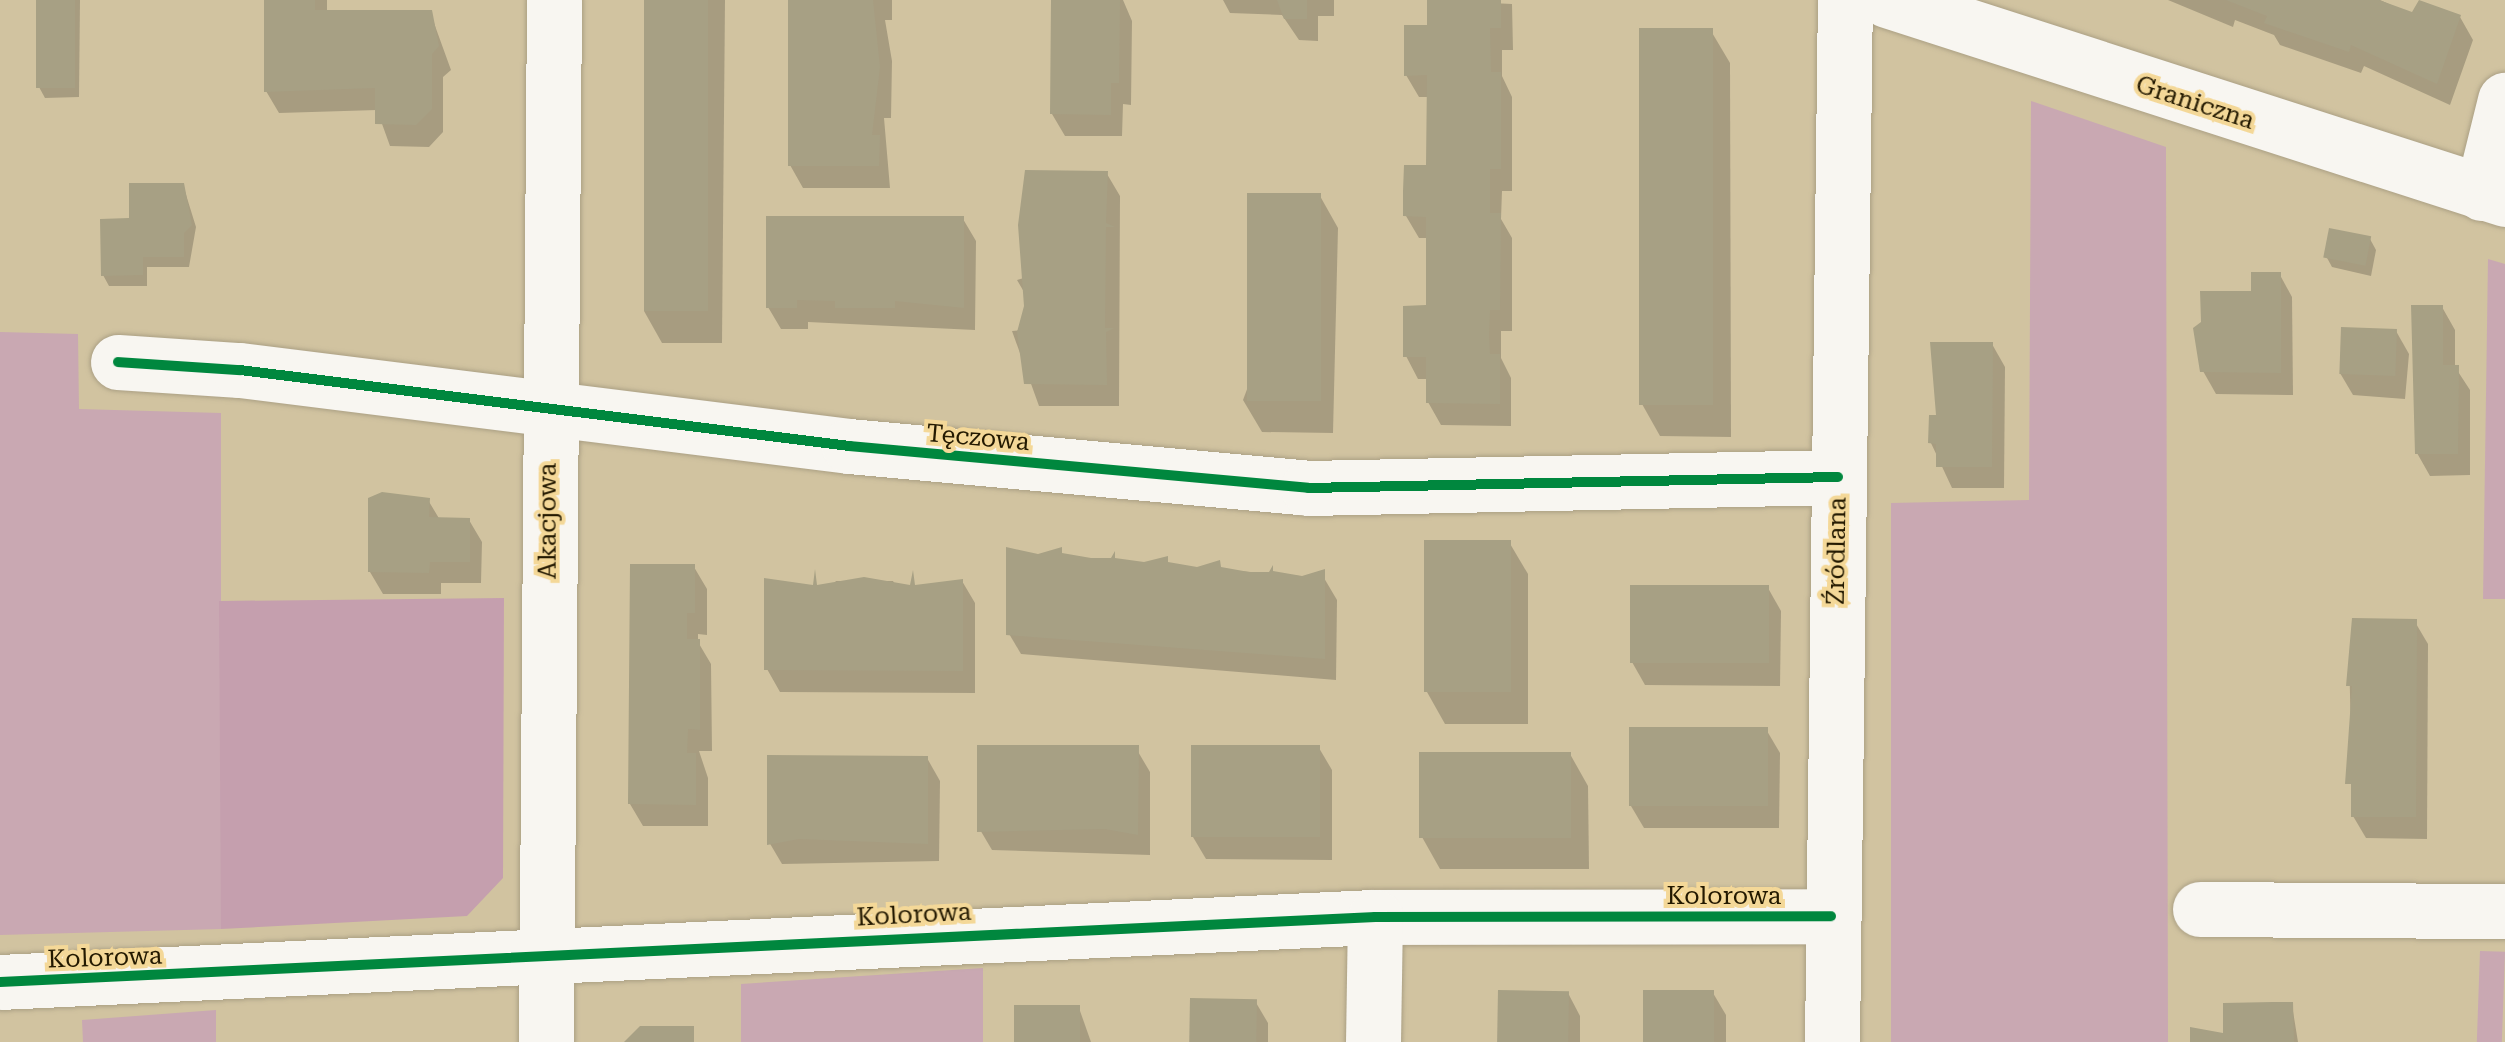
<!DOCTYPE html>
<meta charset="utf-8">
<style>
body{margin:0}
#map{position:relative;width:2505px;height:1042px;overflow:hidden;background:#d1c3a0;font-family:"Roboto Serif",serif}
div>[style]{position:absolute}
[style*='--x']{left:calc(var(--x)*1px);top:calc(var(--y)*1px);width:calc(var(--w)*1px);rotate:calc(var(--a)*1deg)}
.green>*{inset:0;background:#c9a8b2;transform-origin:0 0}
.forest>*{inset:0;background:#c59fae}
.shadow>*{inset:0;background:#0003}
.building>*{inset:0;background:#a7a084;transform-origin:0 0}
.roads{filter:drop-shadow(0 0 2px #aba084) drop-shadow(0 0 2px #aba084)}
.minor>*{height:55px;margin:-27.5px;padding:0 27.5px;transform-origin:27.5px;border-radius:27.5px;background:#f8f6f1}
.cycleway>*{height:10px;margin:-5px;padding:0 5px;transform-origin:5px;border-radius:5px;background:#00873e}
span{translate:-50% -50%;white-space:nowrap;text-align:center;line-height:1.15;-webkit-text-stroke:8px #f4d898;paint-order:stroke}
.street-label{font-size:25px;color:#231900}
</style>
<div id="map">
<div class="green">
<div style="clip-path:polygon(2031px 101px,2166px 147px,2168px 1042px,1891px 1042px,1891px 503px,2029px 500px)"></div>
<div style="clip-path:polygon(2488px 259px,2505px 264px,2505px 599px,2483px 599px)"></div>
<div style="clip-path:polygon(0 332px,78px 334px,79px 409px,221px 413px,221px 929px,0 935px)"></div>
<div style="left:2480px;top:951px;width:25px;height:91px;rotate:2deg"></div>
<div style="clip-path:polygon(983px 968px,983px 1042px,741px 1042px,741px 984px)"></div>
<div style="clip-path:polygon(216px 1010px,216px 1042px,83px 1042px,82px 1020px)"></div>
</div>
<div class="forest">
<div style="clip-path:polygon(504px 598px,503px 878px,467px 916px,221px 929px,219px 601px)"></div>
</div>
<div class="shadow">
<div style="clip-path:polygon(38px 0,80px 0,79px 97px,45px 98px,39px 87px)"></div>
<div style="clip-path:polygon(266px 0,327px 0,327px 12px,430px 12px,451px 70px,443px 77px,443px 132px,429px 147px,390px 146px,377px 110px,279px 113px,266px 91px)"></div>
<div style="clip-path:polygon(647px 0,725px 0,722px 343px,662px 343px,644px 311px)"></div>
<div style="clip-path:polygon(791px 0,892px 0,892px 20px,885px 20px,892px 61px,891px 118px,884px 118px,890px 188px,803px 188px,790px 165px)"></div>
<div style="clip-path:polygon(1053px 0,1123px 0,1132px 21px,1131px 105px,1123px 104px,1122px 136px,1065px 136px,1052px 114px)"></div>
<div style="clip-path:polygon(1223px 0,1334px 0,1334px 16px,1318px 16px,1318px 41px,1299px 40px,1282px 15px,1230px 13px)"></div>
<div style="clip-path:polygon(1430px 0,1512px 4px,1513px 50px,1502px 50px,1502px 76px,1512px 97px,1512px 191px,1502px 191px,1501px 219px,1512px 238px,1512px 331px,1501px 331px,1501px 358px,1511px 378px,1511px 426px,1441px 425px,1428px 402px,1429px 379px,1418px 379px,1406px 356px,1429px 308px,1429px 238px,1419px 238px,1406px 216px,1429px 167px,1429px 97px,1419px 97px,1406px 75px,1429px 27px)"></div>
<div style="clip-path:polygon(2168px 0,2380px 0,2413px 15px,2460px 17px,2473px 40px,2450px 105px,2364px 66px,2361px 73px,2280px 45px,2274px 35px,2235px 20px,2233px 27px)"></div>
<div style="clip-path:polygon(1711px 31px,1730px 63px,1731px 437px,1660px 436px,1642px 404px)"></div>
<div style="clip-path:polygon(1107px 174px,1120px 196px,1119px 406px,1039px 406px,1012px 331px,1022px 330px,1027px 297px,1017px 280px,1027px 277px)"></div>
<div style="clip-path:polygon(183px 185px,196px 227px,189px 267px,147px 267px,147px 286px,109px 286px,103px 275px,132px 221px)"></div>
<div style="clip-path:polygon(1320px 196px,1338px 228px,1333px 433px,1262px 432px,1243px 400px)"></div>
<div style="clip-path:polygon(963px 219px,976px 241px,975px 330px,808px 322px,808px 329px,781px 329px,768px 307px)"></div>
<div style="clip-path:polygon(2370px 239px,2376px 250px,2371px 276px,2332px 267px,2326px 256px)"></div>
<div style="clip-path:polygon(2280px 275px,2292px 297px,2293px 395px,2216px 394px,2203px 371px,2254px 294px)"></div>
<div style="clip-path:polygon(2442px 307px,2455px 330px,2455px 367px,2470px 390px,2470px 475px,2430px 476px,2417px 453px)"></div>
<div style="clip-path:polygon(2396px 331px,2409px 354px,2405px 399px,2353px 395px,2340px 373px)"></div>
<div style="clip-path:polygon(1992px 344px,2005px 367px,2004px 488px,1952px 488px,1931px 443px,1938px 417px)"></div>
<div style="clip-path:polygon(428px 500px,440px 520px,469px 520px,482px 542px,481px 583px,441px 583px,441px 594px,383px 594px,370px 572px)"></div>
<div style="clip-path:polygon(1509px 542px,1528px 574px,1528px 724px,1445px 724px,1427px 692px)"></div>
<div style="clip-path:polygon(1009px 552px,1324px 578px,1337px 600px,1336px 680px,1021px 654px,1008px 632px)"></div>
<div style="clip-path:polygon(694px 567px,707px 589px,707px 635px,698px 634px,698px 642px,711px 664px,712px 751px,699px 751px,708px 778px,708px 826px,643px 826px,630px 804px)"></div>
<div style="clip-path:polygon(836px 581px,893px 581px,897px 588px,962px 581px,975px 603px,975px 693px,780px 692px,767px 669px)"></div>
<div style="clip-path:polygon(1768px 588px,1781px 611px,1780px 686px,1645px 685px,1632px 662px)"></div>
<div style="clip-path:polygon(2415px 622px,2428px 644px,2427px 839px,2366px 838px,2353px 816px,2349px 654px)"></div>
<div style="clip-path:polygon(1767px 731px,1780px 753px,1779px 828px,1644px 828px,1631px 806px)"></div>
<div style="clip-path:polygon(1319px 748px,1332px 770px,1332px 860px,1206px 859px,1193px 837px)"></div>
<div style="clip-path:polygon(1137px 750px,1150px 772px,1150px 855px,992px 850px,979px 828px)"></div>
<div style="clip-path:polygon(1570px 754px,1588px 786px,1589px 869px,1440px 869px,1422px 837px)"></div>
<div style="clip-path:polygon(927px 758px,940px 781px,939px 861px,782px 864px,769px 842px)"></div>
<div style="clip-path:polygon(1568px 993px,1580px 1016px,1580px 1042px,1500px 1042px)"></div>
<div style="clip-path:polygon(1713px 993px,1726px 1015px,1726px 1042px,1646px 1042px)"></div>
<div style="clip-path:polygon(1255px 1001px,1268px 1023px,1268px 1042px,1192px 1042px)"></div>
<div style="clip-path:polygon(2292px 1005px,2298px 1042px,2194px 1042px,2226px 1036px)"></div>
<div style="clip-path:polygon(1079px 1008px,1091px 1042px,1016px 1042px)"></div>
</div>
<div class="building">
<div style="left:36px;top:0;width:39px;height:88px"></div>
<div style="clip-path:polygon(264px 0,315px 0,315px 10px,432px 10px,439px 46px,432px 54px,432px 109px,416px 125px,375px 124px,375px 88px,264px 92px)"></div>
<div style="left:644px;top:0;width:64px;height:311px"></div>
<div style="clip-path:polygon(788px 0,873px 0,880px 67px,872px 135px,880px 135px,879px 166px,788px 166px)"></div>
<div style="clip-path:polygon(1051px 0,1120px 0,1119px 83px,1111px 83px,1111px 115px,1050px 114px)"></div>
<div style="clip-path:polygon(1277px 0,1307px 0,1307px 19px,1284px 19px)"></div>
<div style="clip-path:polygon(1427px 0,1501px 0,1501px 28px,1490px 28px,1491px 72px,1501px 72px,1501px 169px,1490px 169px,1490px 213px,1501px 213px,1500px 310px,1490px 310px,1489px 334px,1490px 354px,1500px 354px,1500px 404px,1426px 403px,1426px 357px,1403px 357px,1403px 306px,1426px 305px,1426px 217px,1403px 216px,1403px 191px,1404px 165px,1426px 165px,1427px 75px,1404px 76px,1404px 25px,1427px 25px)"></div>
<div style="clip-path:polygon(2226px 0,2379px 0,2412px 12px,2419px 0,2461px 15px,2437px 84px,2351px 45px,2349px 52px,2264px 23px,2267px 16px)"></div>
<div style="left:1713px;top:28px;width:377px;height:74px;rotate:90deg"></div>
<div style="clip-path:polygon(1025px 170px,1108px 171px,1106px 223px,1115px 227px,1106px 227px,1105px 328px,1114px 328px,1106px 332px,1107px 385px,1024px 384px,1017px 332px,1024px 306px,1018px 225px)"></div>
<div style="clip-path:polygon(129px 183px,184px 183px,192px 225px,184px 233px,184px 257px,143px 257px,143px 275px,101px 276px,100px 219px,129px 218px)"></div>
<div style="left:1247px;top:193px;width:74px;height:208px"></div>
<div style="clip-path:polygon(766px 216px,964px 216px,964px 308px,895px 301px,895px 308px,835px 308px,835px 301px,797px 300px,797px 308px,766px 308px)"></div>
<div style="left:2329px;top:228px;width:43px;height:30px;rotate:11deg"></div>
<div style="clip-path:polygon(2251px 272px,2281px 272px,2281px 373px,2200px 372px,2193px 328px,2201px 322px,2200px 291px,2251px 291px)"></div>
<div style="clip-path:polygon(2411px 305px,2443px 305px,2443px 365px,2459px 365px,2458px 454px,2415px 454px)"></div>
<div style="left:2341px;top:327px;width:56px;height:47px;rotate:2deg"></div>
<div style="clip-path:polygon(1930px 342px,1993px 342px,1992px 467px,1936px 467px,1936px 444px,1928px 443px,1929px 415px,1936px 415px)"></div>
<div style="clip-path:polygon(382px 492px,430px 498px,429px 517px,470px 518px,470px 562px,430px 562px,429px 573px,368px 572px,368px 498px)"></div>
<div style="left:1424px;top:540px;width:87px;height:152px"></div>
<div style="clip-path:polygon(1006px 547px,1038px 554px,1062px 547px,1062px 553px,1091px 558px,1111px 558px,1115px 551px,1115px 558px,1144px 562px,1168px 556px,1168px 562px,1197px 567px,1220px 560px,1221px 567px,1249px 572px,1269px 572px,1273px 565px,1273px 571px,1302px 576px,1325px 569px,1325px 659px,1006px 635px)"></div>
<div style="clip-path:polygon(630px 564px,695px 564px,695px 613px,687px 613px,687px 639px,700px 639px,700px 730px,688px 729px,687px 753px,696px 753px,696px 805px,628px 804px)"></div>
<div style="clip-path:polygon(815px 569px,817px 585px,864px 577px,910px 585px,913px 570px,915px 585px,963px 579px,963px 671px,764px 670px,764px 578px,813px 585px)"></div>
<div style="left:1630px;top:585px;width:139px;height:78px"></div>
<div style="clip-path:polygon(2352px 618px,2417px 619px,2416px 817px,2351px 817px,2351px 784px,2345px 784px,2352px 686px,2346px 686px)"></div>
<div style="left:1629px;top:727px;width:139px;height:79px"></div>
<div style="clip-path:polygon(977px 745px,1139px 745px,1138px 835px,1105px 829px,977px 832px)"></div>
<div style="left:1191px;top:745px;width:129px;height:92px"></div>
<div style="left:1419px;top:752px;width:152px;height:86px"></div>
<div style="clip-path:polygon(767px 755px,928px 756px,928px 844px,799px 839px,767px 845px)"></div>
<div style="left:1498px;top:990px;width:71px;height:52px;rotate:1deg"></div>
<div style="left:1643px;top:990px;width:71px;height:52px"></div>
<div style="left:1190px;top:998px;width:67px;height:44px;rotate:1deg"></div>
<div style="clip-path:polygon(2273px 1002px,2293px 1002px,2294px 1042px,2190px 1042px,2190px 1027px,2223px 1033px,2223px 1003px)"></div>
<div style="left:1014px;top:1005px;width:66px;height:37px"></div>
<div style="clip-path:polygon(640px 1026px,694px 1026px,694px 1042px,624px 1042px)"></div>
</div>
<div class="roads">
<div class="minor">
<div style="--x:1887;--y:0;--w:649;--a:17.85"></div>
<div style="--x:2482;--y:193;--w:96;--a:-76.1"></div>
<div style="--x:118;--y:362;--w:122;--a:3.8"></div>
<div style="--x:240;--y:370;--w:614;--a:7.11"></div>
<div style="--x:849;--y:446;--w:461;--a:5.2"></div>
<div style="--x:1308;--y:488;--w:530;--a:-1.19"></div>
<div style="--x:2200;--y:909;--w:305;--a:0.4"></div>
<div style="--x:0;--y:982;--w:1377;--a:-2.71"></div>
<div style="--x:1375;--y:917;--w:456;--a:-0.1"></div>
<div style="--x:546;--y:1042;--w:1042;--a:-89.56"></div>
<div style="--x:1373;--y:1042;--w:125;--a:-89.1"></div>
<div style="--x:1832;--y:1042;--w:1042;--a:-89.29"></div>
</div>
</div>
<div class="cycleway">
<div style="--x:118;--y:362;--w:122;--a:3.8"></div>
<div style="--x:240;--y:370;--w:614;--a:7.11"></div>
<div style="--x:849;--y:446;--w:461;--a:5.2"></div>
<div style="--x:1308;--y:488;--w:530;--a:-1.19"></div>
<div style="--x:0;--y:982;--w:1377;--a:-2.71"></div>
<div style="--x:1375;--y:917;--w:456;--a:-0.1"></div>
</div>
<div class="street-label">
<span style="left:2195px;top:103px;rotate:18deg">Graniczna</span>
<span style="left:978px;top:438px;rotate:5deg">Tęczowa</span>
<span style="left:548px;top:521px;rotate:-90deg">Akacjowa</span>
<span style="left:1837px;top:551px;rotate:-89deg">Źródlana</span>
<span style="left:1724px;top:896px">Kolorowa</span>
<span style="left:914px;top:915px;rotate:-3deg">Kolorowa</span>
<span style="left:105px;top:958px;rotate:-2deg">Kolorowa</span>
</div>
</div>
